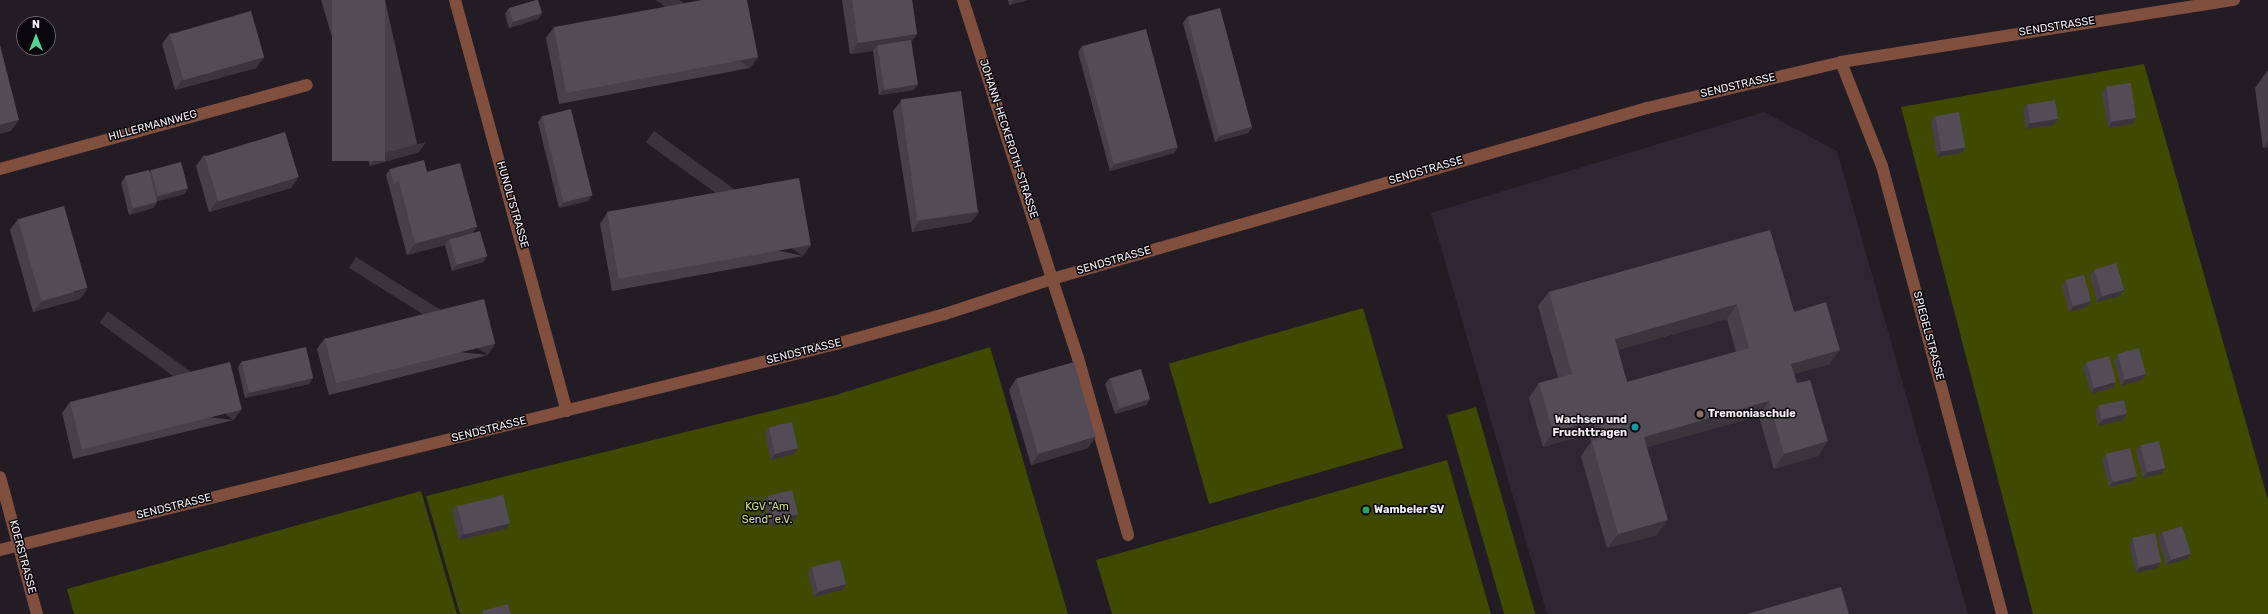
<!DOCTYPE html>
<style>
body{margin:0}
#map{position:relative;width:2268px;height:614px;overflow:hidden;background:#231c25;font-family:Rubik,sans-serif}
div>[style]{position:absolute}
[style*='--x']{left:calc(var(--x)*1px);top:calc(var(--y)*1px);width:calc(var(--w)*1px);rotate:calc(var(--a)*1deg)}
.education>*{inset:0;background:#2f2634}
.green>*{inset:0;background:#404900;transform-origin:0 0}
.lane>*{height:12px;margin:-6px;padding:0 6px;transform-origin:6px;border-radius:6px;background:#804f3e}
.street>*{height:12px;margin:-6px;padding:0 6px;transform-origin:6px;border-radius:6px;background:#804f3e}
.wall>*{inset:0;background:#47404a}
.shaded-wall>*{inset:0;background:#3a343c;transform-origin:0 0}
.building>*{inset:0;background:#534b56;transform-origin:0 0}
.dots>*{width:11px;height:11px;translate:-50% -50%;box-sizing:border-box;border:2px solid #0a080c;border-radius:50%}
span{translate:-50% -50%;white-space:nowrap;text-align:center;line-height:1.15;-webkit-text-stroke:3px #0a080c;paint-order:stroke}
.street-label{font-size:11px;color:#f4eff5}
.poi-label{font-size:11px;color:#f4eff5;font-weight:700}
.left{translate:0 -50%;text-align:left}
.right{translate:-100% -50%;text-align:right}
.park-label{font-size:11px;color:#d0e27b}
.north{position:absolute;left:16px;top:16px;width:40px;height:40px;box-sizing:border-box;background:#0a080c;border:1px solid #686469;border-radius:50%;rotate:0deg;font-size:11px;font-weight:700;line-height:16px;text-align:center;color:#f4eff5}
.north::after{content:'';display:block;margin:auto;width:14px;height:18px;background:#54d395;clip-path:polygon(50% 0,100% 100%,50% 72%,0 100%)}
</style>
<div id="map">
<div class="education">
<div style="clip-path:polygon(1764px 112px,1837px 151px,1968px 614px,1547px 614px,1431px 213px)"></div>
</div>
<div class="green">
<div style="clip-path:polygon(2144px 64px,2268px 500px,2268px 614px,2033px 614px,1901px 107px)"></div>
<div style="left:1363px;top:308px;width:146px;height:202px;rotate:74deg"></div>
<div style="clip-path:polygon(990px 347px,1068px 614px,460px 614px,426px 496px,836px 395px)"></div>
<div style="left:1476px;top:407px;width:216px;height:30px;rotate:74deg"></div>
<div style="clip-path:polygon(1447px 460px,1491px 614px,1112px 614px,1096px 560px)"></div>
<div style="clip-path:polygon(421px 491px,457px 614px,74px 614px,67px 589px)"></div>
</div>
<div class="lane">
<div style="--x:1052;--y:279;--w:83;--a:71.8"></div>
<div style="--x:1078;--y:358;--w:184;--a:74.2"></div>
</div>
<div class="street">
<div style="--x:455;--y:0;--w:426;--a:74.8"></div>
<div style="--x:963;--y:0;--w:293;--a:72.3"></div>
<div style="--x:1841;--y:62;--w:112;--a:68.5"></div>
<div style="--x:1882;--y:166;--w:464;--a:75"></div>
<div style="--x:0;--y:169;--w:318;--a:-15.3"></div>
<div style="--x:0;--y:477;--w:142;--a:74.9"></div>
<div style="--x:0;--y:550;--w:861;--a:-13.84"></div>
<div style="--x:836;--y:344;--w:113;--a:-15.4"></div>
<div style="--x:945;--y:314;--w:113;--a:-18.1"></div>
<div style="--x:1052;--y:279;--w:619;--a:-16.03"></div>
<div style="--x:1647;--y:108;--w:199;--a:-13.3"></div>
<div style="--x:1841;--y:62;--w:398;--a:-9"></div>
</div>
<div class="wall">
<div style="clip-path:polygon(321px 0,385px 0,419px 152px,370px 166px)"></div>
<div style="clip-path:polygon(842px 0,912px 0,917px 34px,911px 42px,914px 90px,879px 95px,873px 51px,850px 54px)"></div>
<div style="clip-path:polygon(1008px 0,1028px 0,1009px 5px)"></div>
<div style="clip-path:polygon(509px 8px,542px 13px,538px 19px,509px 28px,505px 14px)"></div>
<div style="clip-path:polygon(1187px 17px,1252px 127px,1248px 133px,1215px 142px,1183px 23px)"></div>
<div style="clip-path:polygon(554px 27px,758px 57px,750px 68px,559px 104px,546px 38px)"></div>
<div style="clip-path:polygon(170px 33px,264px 57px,256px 68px,175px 90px,162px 44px)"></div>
<div style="clip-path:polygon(1082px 46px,1178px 147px,1174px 153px,1110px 171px,1078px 52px)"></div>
<div style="clip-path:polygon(2268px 70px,2268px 147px,2263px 148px,2255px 88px)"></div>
<div style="clip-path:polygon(2106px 87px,2136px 118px,2132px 124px,2108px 128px,2102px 93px)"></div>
<div style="clip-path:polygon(901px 101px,979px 212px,971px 222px,912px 232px,893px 111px)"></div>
<div style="clip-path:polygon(2027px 104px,2058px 119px,2054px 125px,2026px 129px,2023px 110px)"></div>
<div style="clip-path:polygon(542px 116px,592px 195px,588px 201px,559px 208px,538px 122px)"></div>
<div style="clip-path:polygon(1935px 116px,1965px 147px,1961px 153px,1937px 157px,1931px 122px)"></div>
<div style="clip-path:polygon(204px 155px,291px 188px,209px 212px,196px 166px)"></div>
<div style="clip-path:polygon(390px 169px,427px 172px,473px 232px,487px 256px,483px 262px,452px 271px,445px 245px,407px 255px,386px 175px)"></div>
<div style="clip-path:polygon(151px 170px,188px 188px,184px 194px,157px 201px,157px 202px,153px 208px,129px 215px,121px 183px,125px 177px,149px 172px)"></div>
<div style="clip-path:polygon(607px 213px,803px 256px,612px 291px,600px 224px)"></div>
<div style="clip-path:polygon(18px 219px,80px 299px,33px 312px,10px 230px)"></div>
<div style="clip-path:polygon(evenodd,1770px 230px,1794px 312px,1830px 364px,1794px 374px,1818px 456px,1774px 469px,1759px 416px,1647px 447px,1657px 535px,1607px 548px,1581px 456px,1591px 442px,1589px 434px,1543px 447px,1529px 398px,1539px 383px,1558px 378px,1538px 306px,1549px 292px,1770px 230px,1727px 319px,1736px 352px,1627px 382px,1618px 350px,1727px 319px)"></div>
<div style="clip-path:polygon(2094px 270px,2124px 290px,2120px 296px,2097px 302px,2090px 276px)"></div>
<div style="clip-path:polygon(2066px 280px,2091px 301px,2087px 307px,2069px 312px,2062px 286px)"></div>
<div style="clip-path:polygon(325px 338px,488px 355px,329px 395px,317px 349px)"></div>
<div style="clip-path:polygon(2118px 354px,2146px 374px,2142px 380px,2121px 386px,2114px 360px)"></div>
<div style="clip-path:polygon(242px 361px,309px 384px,245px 398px,238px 367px)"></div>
<div style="clip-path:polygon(2087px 362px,2116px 382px,2112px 388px,2091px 394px,2083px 367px)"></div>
<div style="clip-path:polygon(1110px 378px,1150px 399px,1146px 405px,1115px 414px,1105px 384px)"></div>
<div style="clip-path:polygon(1016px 379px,1088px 448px,1031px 465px,1009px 390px)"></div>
<div style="clip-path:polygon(70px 402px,234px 420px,73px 459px,62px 413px)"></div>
<div style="clip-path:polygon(2099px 406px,2127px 414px,2123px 420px,2098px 426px,2095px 411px)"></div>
<div style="clip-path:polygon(769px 427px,794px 454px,771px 460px,765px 433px)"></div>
<div style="clip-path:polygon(2140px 445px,2161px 474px,2143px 478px,2136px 451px)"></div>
<div style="clip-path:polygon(2106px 454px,2133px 481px,2109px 487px,2102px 460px)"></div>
<div style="clip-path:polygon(768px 496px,798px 514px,794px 520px,770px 526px,764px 501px)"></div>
<div style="clip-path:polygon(457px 505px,506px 529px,459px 540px,452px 511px)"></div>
<div style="clip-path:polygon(2162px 532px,2187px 559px,2166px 565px,2158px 538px)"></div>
<div style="clip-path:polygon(2133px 538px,2157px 568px,2136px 573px,2129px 544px)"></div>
<div style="clip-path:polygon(812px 567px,846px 584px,842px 590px,814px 597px,808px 573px)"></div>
</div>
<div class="shaded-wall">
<div style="clip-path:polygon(1013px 0,1028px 0,1009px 5px)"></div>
<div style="clip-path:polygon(542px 13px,538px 19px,509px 28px,513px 22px)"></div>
<div style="clip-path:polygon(917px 34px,909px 45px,877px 45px,873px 51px,850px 54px,858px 43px)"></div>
<div style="clip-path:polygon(264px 57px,256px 68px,175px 90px,183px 79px)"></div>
<div style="left:758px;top:57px;width:14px;height:195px;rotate:126deg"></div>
<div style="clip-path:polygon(918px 84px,914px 90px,879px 95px,884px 89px)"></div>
<div style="clip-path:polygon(2136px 118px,2132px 124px,2108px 128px,2112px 122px)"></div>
<div style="clip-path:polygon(2058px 119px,2054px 125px,2026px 129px,2030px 123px)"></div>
<div style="clip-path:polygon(19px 120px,11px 131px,0 134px,0 125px)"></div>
<div style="clip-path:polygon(1252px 127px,1248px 133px,1215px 142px,1220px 136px)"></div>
<div style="clip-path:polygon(2268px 140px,2268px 147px,2263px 148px)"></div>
<div style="clip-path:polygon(426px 142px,419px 152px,370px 166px,377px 155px)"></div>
<div style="clip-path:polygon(1178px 147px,1174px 153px,1110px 171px,1114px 165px)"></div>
<div style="clip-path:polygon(1965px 147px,1961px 153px,1937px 157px,1941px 151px)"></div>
<div style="clip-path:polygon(299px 177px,291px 188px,209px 212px,217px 201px)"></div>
<div style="clip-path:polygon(188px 188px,184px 194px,155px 202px,159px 196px)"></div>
<div style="clip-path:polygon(592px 195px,588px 201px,559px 208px,564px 202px)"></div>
<div style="clip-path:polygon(157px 202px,153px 208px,129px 215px,133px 209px)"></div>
<div style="clip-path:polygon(979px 212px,971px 222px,912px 232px,919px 221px)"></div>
<div style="clip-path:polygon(477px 227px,469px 238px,449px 239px,445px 245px,407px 255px,415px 244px)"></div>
<div style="left:811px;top:245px;width:14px;height:194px;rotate:126deg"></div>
<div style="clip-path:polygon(487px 256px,483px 262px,452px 271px,456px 265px)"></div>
<div style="clip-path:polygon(88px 288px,80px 299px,33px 312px,41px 302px)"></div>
<div style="clip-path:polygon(2124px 290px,2120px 296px,2097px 302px,2101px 296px)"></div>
<div style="clip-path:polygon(2091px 301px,2087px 307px,2069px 312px,2073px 307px)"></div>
<div style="clip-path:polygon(1737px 304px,1727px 319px,1604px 354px,1615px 339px)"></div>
<div style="left:495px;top:344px;width:13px;height:164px;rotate:122deg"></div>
<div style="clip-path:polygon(1840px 350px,1830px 364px,1781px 378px,1791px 364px)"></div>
<div style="clip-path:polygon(2146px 374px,2142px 380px,2121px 386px,2125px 380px)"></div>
<div style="clip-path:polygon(313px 378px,309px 384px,245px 398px,249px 392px)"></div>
<div style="clip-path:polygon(2116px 382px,2112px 388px,2091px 394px,2095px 388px)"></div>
<div style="clip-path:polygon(1150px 399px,1146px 405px,1115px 414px,1119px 409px)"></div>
<div style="clip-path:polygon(1769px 401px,1759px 416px,1634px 451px,1644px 437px)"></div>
<div style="left:242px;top:409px;width:14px;height:166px;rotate:126deg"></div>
<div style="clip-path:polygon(2127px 414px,2123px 420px,2098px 426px,2103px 420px)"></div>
<div style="clip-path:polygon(1599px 419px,1589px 434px,1543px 447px,1553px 432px)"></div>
<div style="clip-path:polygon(1096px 437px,1088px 448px,1031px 465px,1039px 454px)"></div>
<div style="clip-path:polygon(1828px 441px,1818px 456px,1774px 469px,1784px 454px)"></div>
<div style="clip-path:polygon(798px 448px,794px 454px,771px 460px,775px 454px)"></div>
<div style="clip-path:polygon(2165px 468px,2161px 474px,2143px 478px,2147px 472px)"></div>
<div style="clip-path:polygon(2137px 476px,2133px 481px,2109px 487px,2113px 481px)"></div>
<div style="clip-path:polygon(798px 514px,794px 520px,770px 526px,774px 520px)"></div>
<div style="clip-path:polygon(1668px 520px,1657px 535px,1607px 548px,1618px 534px)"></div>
<div style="clip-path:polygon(510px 523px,506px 529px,459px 540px,463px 534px)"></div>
<div style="clip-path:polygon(2191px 554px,2187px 559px,2166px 565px,2170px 560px)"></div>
<div style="clip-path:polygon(2161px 562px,2157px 568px,2136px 573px,2140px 567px)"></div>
<div style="clip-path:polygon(846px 584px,842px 590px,814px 597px,818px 592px)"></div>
</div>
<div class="building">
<div style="left:332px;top:0;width:53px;height:161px"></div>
<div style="clip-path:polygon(536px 0,538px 0,542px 13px,513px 22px,509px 8px)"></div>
<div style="clip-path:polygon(702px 0,747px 0,758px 57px,566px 93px,554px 27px)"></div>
<div style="clip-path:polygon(852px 0,912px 0,917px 34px,858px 43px)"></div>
<div style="left:1220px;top:8px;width:123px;height:34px;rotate:75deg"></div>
<div style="left:251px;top:11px;width:48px;height:84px;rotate:74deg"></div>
<div style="left:1146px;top:29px;width:122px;height:66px;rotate:75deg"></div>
<div style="left:911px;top:40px;width:45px;height:34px;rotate:81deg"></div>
<div style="clip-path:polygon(0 45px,19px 120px,0 125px)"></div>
<div style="left:2131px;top:83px;width:35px;height:25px;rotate:82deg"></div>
<div style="left:961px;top:91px;width:122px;height:61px;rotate:82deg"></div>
<div style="left:2055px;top:100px;width:19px;height:28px;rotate:81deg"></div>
<div style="left:571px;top:109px;width:89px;height:30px;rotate:76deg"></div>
<div style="left:1959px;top:112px;width:36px;height:24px;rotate:80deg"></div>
<div style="left:285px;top:132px;width:47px;height:84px;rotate:73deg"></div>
<div style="clip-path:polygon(424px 160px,427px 172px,398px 180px,394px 185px,390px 169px)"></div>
<div style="left:181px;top:162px;width:27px;height:31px;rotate:75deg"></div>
<div style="left:460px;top:163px;width:66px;height:64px;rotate:75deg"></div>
<div style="left:149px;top:170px;width:33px;height:25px;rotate:76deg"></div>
<div style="left:799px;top:178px;width:68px;height:195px;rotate:80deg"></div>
<div style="left:64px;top:206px;width:85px;height:48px;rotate:74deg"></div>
<div style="clip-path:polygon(evenodd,1770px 230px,1794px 312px,1826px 302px,1840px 350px,1791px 364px,1797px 383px,1810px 380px,1828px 441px,1784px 454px,1769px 401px,1644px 437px,1668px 520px,1618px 534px,1592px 441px,1604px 438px,1599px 419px,1553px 432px,1539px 383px,1572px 374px,1549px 292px,1770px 230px,1737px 304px,1749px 348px,1627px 382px,1615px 339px,1737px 304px)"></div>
<div style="left:480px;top:231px;width:26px;height:32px;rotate:74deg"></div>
<div style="left:2116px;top:263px;width:28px;height:23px;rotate:73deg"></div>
<div style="left:2084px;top:275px;width:27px;height:19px;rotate:75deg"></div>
<div style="left:484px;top:299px;width:46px;height:164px;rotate:76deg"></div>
<div style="left:306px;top:347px;width:32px;height:66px;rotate:77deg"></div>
<div style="left:2139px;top:348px;width:27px;height:22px;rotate:75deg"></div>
<div style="left:2109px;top:356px;width:27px;height:23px;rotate:75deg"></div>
<div style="left:230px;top:362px;width:49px;height:165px;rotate:76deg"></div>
<div style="left:1074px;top:362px;width:78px;height:60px;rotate:74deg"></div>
<div style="left:1141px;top:369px;width:31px;height:32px;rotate:73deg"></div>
<div style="left:2124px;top:400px;width:14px;height:26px;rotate:78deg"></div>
<div style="left:792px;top:422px;width:27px;height:24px;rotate:77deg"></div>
<div style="left:2159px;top:441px;width:28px;height:19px;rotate:77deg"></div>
<div style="left:2130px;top:448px;width:29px;height:25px;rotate:76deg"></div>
<div style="left:792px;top:490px;width:25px;height:25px;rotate:76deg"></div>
<div style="left:503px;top:495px;width:29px;height:47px;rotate:76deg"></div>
<div style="left:2182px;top:526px;width:29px;height:21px;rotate:72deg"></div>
<div style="left:2155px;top:533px;width:30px;height:23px;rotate:78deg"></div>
<div style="left:840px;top:560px;width:25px;height:29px;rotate:76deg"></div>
<div style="clip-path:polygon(1841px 587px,1849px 614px,1747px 614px)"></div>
<div style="clip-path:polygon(508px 604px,511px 614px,483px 614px,482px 611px)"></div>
</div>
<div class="dots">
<div style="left:1700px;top:414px;background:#8d6e63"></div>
<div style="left:1635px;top:427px;background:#0f9aa8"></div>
<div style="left:1366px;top:510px;background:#2e9e5b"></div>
</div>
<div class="street-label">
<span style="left:2057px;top:27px;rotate:-9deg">SENDSTRASSE</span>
<span style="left:1738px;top:86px;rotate:-13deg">SENDSTRASSE</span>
<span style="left:153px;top:126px;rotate:-15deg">HILLERMANNWEG</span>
<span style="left:1008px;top:139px;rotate:72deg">JOHANN-HECKEROTH-STRASSE</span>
<span style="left:1426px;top:171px;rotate:-16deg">SENDSTRASSE</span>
<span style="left:512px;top:205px;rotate:74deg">HUNOLTSTRASSE</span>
<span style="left:1114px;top:261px;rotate:-16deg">SENDSTRASSE</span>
<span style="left:1928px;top:336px;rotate:75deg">SPIEGELSTRASSE</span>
<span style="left:804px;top:352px;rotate:-14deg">SENDSTRASSE</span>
<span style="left:489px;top:430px;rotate:-14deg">SENDSTRASSE</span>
<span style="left:174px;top:507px;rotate:-14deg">SENDSTRASSE</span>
<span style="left:22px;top:557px;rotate:75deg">KOERSTRASSE</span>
</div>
<div class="poi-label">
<span class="left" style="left:1708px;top:414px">Tremoniaschule</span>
<span class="right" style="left:1627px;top:427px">Wachsen und<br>Fruchttragen</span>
<span class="left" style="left:1374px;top:510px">Wambeler SV</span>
</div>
<div class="park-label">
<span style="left:767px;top:514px">KGV "Am<br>Send" e.V.</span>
</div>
<div class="north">N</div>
</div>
